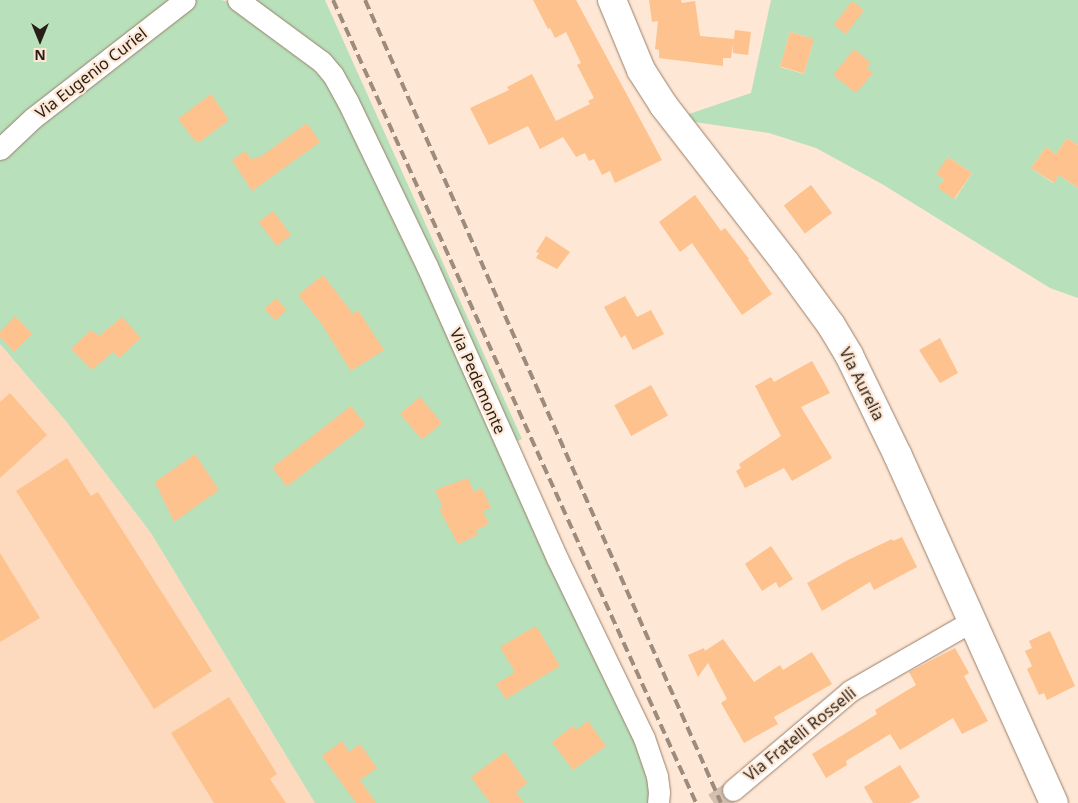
<!DOCTYPE html>
<style>
body{margin:0}
#map{position:relative;width:1078px;height:803px;overflow:hidden;background:#fee7d4;font-family:"Noto Sans",sans-serif}
div>[style]{position:absolute}
[style*='--x']{left:calc(var(--x)*1px);top:calc(var(--y)*1px);width:calc(var(--w)*1px);rotate:calc(var(--a)*1deg)}
.built>*{inset:0;background:#fddabd}
.green>*{inset:0;background:#b8e0bb}
.building>*{inset:0;background:#fdc28e;transform-origin:0 0}
.street-tunnel>*{height:21px;margin-top:-10.5px;transform-origin:0;background:repeating-linear-gradient(90deg,#d3bfae 0 21px,transparent 0 32px)}
.roads{filter:drop-shadow(0 0 1px #987e69) drop-shadow(0 0 1px #987e69)}
.street>*{height:21px;margin:-10.5px;padding:0 10.5px;transform-origin:10.5px;border-radius:10.5px;background:#fff}
.primary>*{height:28px;margin:-14px;padding:0 14px;transform-origin:14px;border-radius:14px;background:#fff}
.rail>*{height:4px;margin-top:-2px;transform-origin:0;background:repeating-linear-gradient(90deg,#9d8c7d 0 10px,transparent 0 15px)}
span{translate:-50% -50%;white-space:nowrap;text-align:center;line-height:1.15;-webkit-text-stroke:4.5px #fee7d4;paint-order:stroke}
.street-label{font-size:16px;color:#291f16}
.north{position:absolute;left:15px;top:15px;width:50px;height:50px;-webkit-text-stroke:4px #fee7d4;paint-order:stroke;rotate:180deg;font-size:14px;font-weight:700;line-height:20px;text-align:center;color:#291f16}
.north::after{content:'';display:block;margin:auto;width:18px;height:22px;background:#291f16;clip-path:polygon(50% 0,100% 100%,50% 72%,0 100%)}
</style>
<div id="map">
<div class="built">
<div style="clip-path:polygon(0 344px,65px 420px,151px 533px,315px 803px,0 803px)"></div>
</div>
<div class="green">
<div style="clip-path:polygon(0 0,180px 0,0 145px)"></div>
<div style="clip-path:polygon(193px 0,221px 0,234px 3px,327px 78px,637px 740px,650px 778px,651px 803px,315px 803px,151px 533px,65px 420px,0 344px,0 159px)"></div>
<div style="clip-path:polygon(249px 0,325px 0,522px 439px,511px 444px,342px 76px)"></div>
<div style="clip-path:polygon(evenodd,771px 0,1078px 0,1078px 145px,1067px 138px,1056px 154px,1046px 147px,1031px 168px,1053px 183px,1059px 175px,1078px 188px,1078px 298px,1050px 288px,882px 184px,816px 148px,769px 133px,688px 121px,686px 115px,751px 93px,771px 0,790px 32px,807px 37px,806px 44px,812px 46px,804px 74px,780px 67px,790px 32px,771px 0,948px 157px,972px 173px,955px 199px,939px 188px,944px 179px,937px 174px,948px 157px)"></div>
</div>
<div class="building">
<div style="clip-path:polygon(533px 0,576px 0,662px 160px,615px 183px,610px 171px,602px 175px,594px 159px,589px 161px,585px 153px,576px 157px,563px 137px,540px 149px,528px 126px,489px 145px,470px 108px,509px 90px,507px 87px,532px 74px,556px 121px,590px 104px,588px 101px,594px 98px,577px 65px,581px 63px,566px 32px,555px 38px,550px 28px,548px 29px)"></div>
<div style="clip-path:polygon(649px 0,681px 0,682px 3px,695px 1px,700px 36px,734px 39px,735px 30px,751px 32px,748px 55px,733px 53px,733px 44px,731px 58px,723px 58px,723px 66px,659px 58px,659px 50px,655px 49px,658px 21px,652px 22px)"></div>
<div style="left:852px;top:1px;width:15px;height:30px;rotate:37deg"></div>
<div style="left:790px;top:32px;width:25px;height:36px;rotate:16deg"></div>
<div style="clip-path:polygon(854px 49px,871px 63px,867px 68px,873px 73px,856px 93px,833px 75px)"></div>
<div style="clip-path:polygon(211px 94px,229px 120px,201px 141px,195px 141px,178px 119px)"></div>
<div style="clip-path:polygon(307px 123px,320px 142px,252px 191px,232px 160px,245px 151px,252px 160px,258px 156px,259px 158px)"></div>
<div style="clip-path:polygon(1067px 138px,1078px 145px,1078px 188px,1059px 175px,1054px 183px,1031px 168px,1046px 147px,1056px 154px)"></div>
<div style="clip-path:polygon(948px 157px,972px 173px,954px 199px,938px 188px,944px 179px,936px 174px)"></div>
<div style="left:811px;top:185px;width:35px;height:34px;rotate:53deg"></div>
<div style="clip-path:polygon(695px 195px,721px 231px,725px 228px,749px 259px,748px 260px,772px 294px,742px 315px,692px 243px,680px 252px,659px 222px)"></div>
<div style="left:273px;top:211px;width:30px;height:18px;rotate:53deg"></div>
<div style="clip-path:polygon(546px 236px,570px 252px,557px 269px,536px 258px,539px 253px,536px 252px)"></div>
<div style="clip-path:polygon(323px 275px,353px 314px,358px 310px,384px 350px,351px 371px,321px 323px,298px 295px)"></div>
<div style="clip-path:polygon(625px 296px,637px 317px,651px 310px,664px 334px,633px 350px,625px 335px,621px 338px,604px 307px)"></div>
<div style="left:276px;top:298px;width:16px;height:16px;rotate:47deg"></div>
<div style="clip-path:polygon(15px 316px,32px 334px,14px 352px,0 337px,0 332px)"></div>
<div style="clip-path:polygon(122px 317px,141px 338px,119px 358px,113px 352px,92px 370px,71px 349px,91px 330px,99px 336px)"></div>
<div style="clip-path:polygon(940px 338px,958px 373px,940px 383px,919px 350px)"></div>
<div style="clip-path:polygon(812px 361px,830px 393px,801px 407px,832px 458px,792px 481px,784px 468px,745px 488px,736px 471px,741px 468px,739px 464px,781px 436px,755px 386px,771px 377px,774px 382px)"></div>
<div style="left:651px;top:385px;width:35px;height:42px;rotate:61deg"></div>
<div style="clip-path:polygon(10px 393px,47px 435px,0 478px,0 402px)"></div>
<div style="left:420px;top:397px;width:34px;height:26px;rotate:50deg"></div>
<div style="left:351px;top:406px;width:24px;height:100px;rotate:52deg"></div>
<div style="clip-path:polygon(195px 454px,219px 490px,174px 522px,155px 482px)"></div>
<div style="clip-path:polygon(67px 458px,91px 496px,98px 492px,212px 671px,154px 709px,16px 491px)"></div>
<div style="clip-path:polygon(468px 478px,474px 492px,482px 488px,491px 508px,483px 511px,489px 524px,476px 530px,478px 535px,458px 544px,439px 509px,443px 508px,435px 490px)"></div>
<div style="clip-path:polygon(902px 537px,917px 567px,874px 590px,870px 582px,822px 611px,807px 583px,848px 560px,892px 539px,893px 541px)"></div>
<div style="clip-path:polygon(771px 546px,793px 579px,779px 588px,776px 582px,762px 591px,745px 564px)"></div>
<div style="clip-path:polygon(0 553px,40px 618px,0 642px)"></div>
<div style="clip-path:polygon(536px 626px,560px 666px,506px 699px,496px 684px,515px 672px,500px 647px)"></div>
<div style="clip-path:polygon(1050px 631px,1075px 686px,1047px 700px,1044px 693px,1039px 695px,1027px 669px,1032px 666px,1025px 651px,1032px 648px,1029px 641px)"></div>
<div style="clip-path:polygon(723px 639px,754px 682px,780px 665px,783px 670px,812px 652px,832px 684px,774px 717px,778px 724px,744px 743px,721px 703px,727px 699px,708px 663px,698px 677px,688px 655px,704px 648px,705px 651px)"></div>
<div style="clip-path:polygon(955px 648px,969px 673px,964px 676px,988px 721px,962px 734px,953px 718px,900px 750px,890px 734px,846px 761px,847px 765px,826px 778px,812px 754px,877px 714px,875px 710px,916px 685px,909px 672px)"></div>
<div style="clip-path:polygon(229px 697px,277px 774px,270px 779px,286px 803px,214px 803px,171px 733px)"></div>
<div style="clip-path:polygon(588px 721px,606px 746px,573px 770px,552px 742px,573px 726px,576px 730px)"></div>
<div style="clip-path:polygon(342px 741px,349px 752px,360px 744px,377px 768px,360px 780px,376px 803px,356px 803px,322px 756px)"></div>
<div style="clip-path:polygon(505px 752px,527px 783px,516px 792px,524px 803px,490px 803px,471px 777px)"></div>
<div style="clip-path:polygon(900px 765px,920px 797px,910px 803px,873px 803px,864px 787px)"></div>
</div>
<div class="street-tunnel">
<div style="--x:714;--y:803;--w:23;--a:-34"></div>
</div>
<div class="roads">
<div class="street">
<div style="--x:238;--y:0;--w:104;--a:36.4"></div>
<div style="--x:322;--y:62;--w:17;--a:50"></div>
<div style="--x:333;--y:75;--w:31;--a:61"></div>
<div style="--x:348;--y:102;--w:182;--a:64.3"></div>
<div style="--x:427;--y:266;--w:320;--a:66"></div>
<div style="--x:557;--y:558;--w:200;--a:64.2"></div>
<div style="--x:644;--y:738;--w:40;--a:71.1"></div>
<div style="--x:657;--y:776;--w:16;--a:83"></div>
<div style="--x:659;--y:792;--w:11;--a:95"></div>
<div style="--x:0;--y:149;--w:45;--a:-43.2"></div>
<div style="--x:33;--y:118;--w:192;--a:-37.8"></div>
<div style="--x:733;--y:790;--w:153;--a:-40.2"></div>
<div style="--x:850;--y:691;--w:141;--a:-29.8"></div>
</div>
<div class="primary">
<div style="--x:612;--y:0;--w:76;--a:67.5"></div>
<div style="--x:641;--y:70;--w:43;--a:57.4"></div>
<div style="--x:664;--y:106;--w:197;--a:52.2"></div>
<div style="--x:785;--y:262;--w:78;--a:53.9"></div>
<div style="--x:831;--y:325;--w:35;--a:59"></div>
<div style="--x:849;--y:355;--w:112;--a:64.1"></div>
<div style="--x:898;--y:456;--w:380;--a:65.8"></div>
</div>
</div>
<div class="rail">
<div style="--x:333;--y:0;--w:881;--a:65.67"></div>
<div style="--x:365;--y:0;--w:878;--a:66.09"></div>
</div>
<div class="street-label">
<span style="left:91px;top:73px;rotate:-38deg">Via Eugenio Curiel</span>
<span style="left:478px;top:381px;rotate:66deg">Via Pedemonte</span>
<span style="left:862px;top:384px;rotate:63deg">Via Aurelia</span>
<span style="left:800px;top:734px;rotate:-39deg">Via Fratelli Rosselli</span>
</div>
<div class="north">N</div>
</div>
